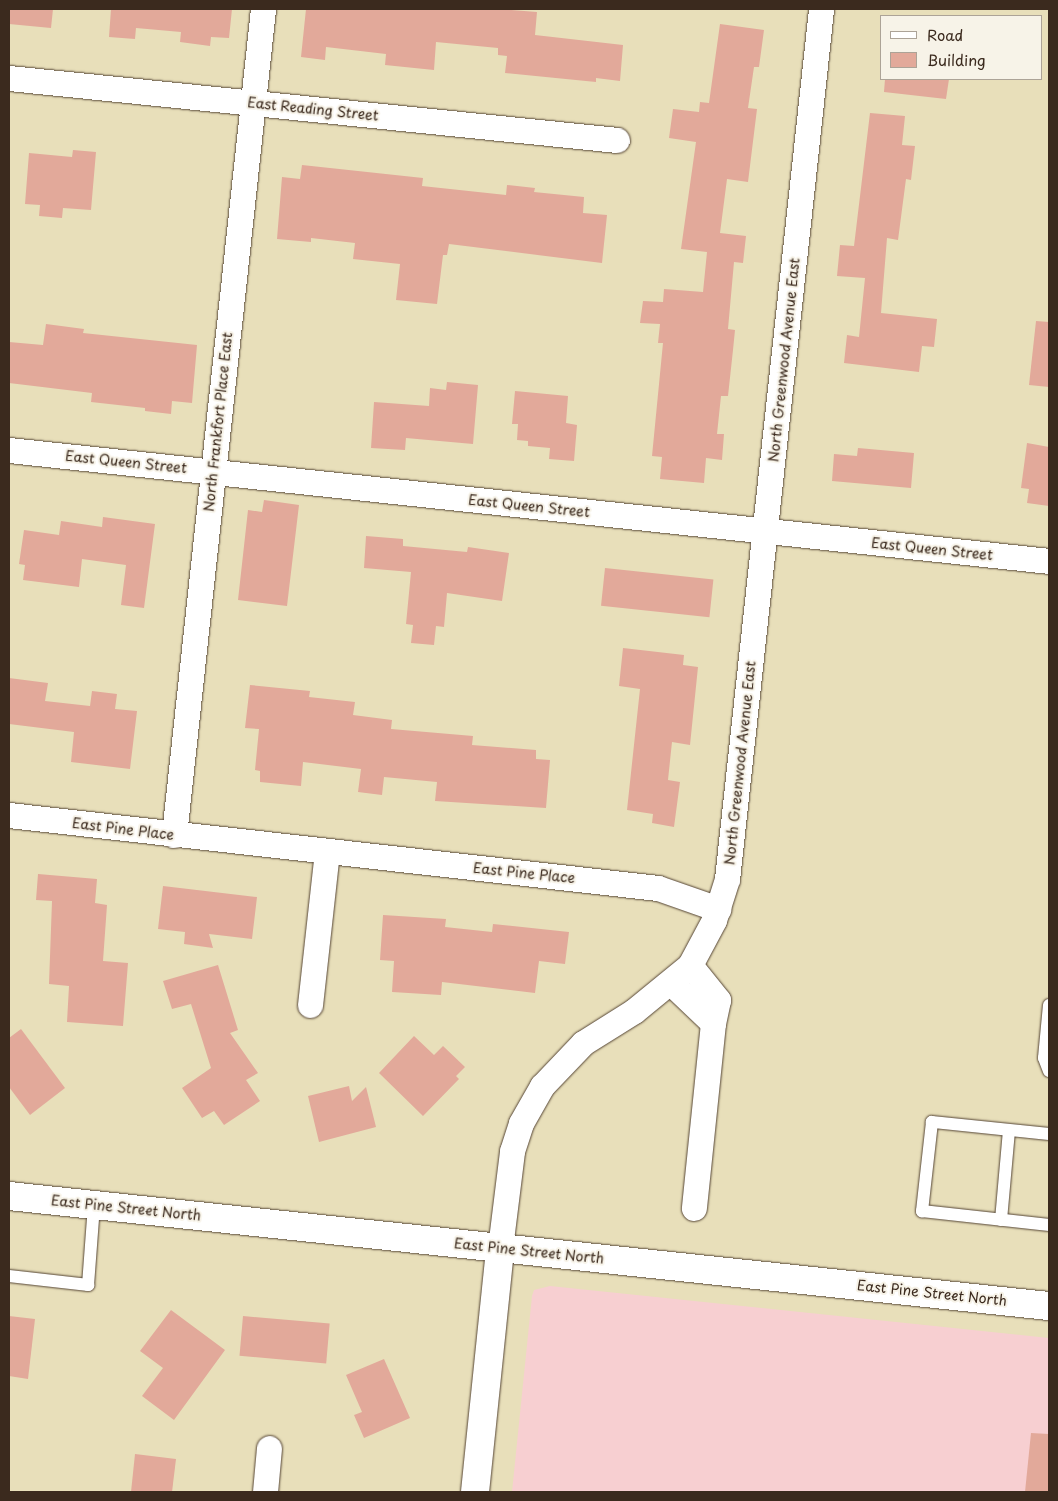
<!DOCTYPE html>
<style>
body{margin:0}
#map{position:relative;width:1058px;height:1501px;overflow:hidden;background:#e8dfba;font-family:"Playpen Sans",sans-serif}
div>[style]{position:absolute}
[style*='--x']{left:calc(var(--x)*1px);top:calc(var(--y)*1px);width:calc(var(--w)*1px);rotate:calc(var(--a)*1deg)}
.built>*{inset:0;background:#f7cfd1}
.building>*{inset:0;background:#e2a99a;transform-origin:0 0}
.roads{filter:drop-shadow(0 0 1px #554535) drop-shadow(0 0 1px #554535)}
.service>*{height:12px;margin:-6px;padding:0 6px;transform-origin:6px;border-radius:6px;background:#fff}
.minor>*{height:25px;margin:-12.5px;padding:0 12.5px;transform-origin:12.5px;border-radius:12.5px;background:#fff}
.tertiary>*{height:28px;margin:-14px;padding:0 14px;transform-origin:14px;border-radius:14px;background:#fff}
.secondary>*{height:28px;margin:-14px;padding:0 14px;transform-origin:14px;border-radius:14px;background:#fff}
span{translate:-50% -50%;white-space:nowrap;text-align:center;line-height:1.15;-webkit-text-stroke:4px #f7f3e8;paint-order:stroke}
.street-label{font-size:14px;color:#3b2a1e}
.frame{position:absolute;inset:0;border:10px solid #3b2a1e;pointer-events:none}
.legend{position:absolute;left:880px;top:15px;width:162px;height:65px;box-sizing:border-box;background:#f7f3e8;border:1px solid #aca397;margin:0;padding:6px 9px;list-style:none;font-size:15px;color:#3b2a1e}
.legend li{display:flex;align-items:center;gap:10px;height:25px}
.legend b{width:25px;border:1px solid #aca397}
</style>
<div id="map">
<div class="built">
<div style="clip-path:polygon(550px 1286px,1049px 1338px,1049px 1492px,512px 1492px,532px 1296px,534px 1290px)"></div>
</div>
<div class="building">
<div style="clip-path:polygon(9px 9px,53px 9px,51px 28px,9px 24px)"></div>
<div style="clip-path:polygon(111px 9px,232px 9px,229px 38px,211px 37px,210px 46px,180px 42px,181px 32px,136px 28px,135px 39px,109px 37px)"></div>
<div style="clip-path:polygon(306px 9px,497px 9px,537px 12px,535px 35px,623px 45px,620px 81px,596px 78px,596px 82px,505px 73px,507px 56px,498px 55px,498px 48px,436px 42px,434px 70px,385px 65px,386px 54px,326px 47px,325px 60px,301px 57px)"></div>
<div style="clip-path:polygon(720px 24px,764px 30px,759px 67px,754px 67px,748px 108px,757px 109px,748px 182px,727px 179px,720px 233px,746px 236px,743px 263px,734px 262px,728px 329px,735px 330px,733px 350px,728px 396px,721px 396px,717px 434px,724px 434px,722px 460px,706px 458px,704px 483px,660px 479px,662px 457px,652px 456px,663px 343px,658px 343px,660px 324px,640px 323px,643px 301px,663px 302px,664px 289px,703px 292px,707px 252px,681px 249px,696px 142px,669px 138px,673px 109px,699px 112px,700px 102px,709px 103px)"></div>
<div style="clip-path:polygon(885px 79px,949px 79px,946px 99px,884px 92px)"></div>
<div style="clip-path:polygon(870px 113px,905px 116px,902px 145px,915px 146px,911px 180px,906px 179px,898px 240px,887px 238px,881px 313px,937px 319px,934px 347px,922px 346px,919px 372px,844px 363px,847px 335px,859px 337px,865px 278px,837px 276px,840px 245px,854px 246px)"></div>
<div style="clip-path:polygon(73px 150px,96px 152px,91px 210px,63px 208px,62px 218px,39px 216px,40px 205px,25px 204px,29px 153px,72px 157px)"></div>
<div style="clip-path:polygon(302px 165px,423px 178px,422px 186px,506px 195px,507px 185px,535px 188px,534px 192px,584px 197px,583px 213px,607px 215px,602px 263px,449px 244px,447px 255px,443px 255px,437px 304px,396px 300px,400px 264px,353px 259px,355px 243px,311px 238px,311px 242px,277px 239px,282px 177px,300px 179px)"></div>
<div style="clip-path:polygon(1036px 321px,1049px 322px,1049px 387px,1029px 385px)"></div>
<div style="clip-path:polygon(46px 324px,84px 329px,83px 333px,197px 345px,192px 403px,172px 401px,171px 414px,145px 411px,145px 408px,91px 402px,92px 393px,9px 383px,9px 342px,43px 345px)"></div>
<div style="clip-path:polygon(447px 382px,478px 385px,473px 444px,406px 438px,405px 450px,371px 448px,374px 402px,429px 406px,430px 388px,446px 390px)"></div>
<div style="clip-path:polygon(515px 391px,568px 396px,566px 423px,577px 425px,574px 461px,549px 459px,550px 448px,528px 446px,528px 441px,517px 440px,518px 424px,512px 424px)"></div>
<div style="clip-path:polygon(1027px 443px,1049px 447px,1049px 506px,1027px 503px,1029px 489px,1021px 488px)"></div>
<div style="clip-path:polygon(858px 448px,914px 453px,911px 488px,832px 481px,834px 454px,857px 456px)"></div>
<div style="clip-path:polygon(264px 500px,299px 505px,287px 606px,238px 600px,248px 510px,262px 512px)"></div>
<div style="clip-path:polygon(103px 517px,155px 524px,144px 608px,121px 605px,126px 565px,82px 559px,79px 587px,23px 580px,25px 565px,19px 564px,24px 530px,59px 535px,61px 521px,102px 527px)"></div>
<div style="clip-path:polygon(366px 536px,403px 539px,403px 546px,467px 552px,468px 547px,509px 553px,502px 601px,447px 593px,444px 627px,436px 626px,434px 645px,411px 643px,413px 625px,406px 624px,411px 572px,364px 568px)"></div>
<div style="left:605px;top:568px;width:109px;height:38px;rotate:6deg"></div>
<div style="clip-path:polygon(623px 648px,684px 655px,683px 665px,698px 667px,690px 745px,672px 742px,668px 780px,680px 782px,674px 827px,652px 823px,653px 814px,627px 810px,640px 689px,619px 686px)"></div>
<div style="clip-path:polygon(9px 678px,48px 683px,45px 701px,90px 706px,92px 691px,117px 694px,115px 709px,137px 711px,130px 769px,71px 762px,74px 732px,9px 724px)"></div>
<div style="clip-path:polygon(250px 685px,310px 691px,309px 697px,355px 702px,353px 715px,392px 720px,391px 729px,473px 736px,472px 745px,536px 750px,536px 759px,550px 760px,546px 808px,435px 801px,437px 782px,384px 777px,382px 795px,358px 792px,361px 769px,303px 762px,301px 786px,260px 782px,260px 771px,255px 770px,259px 729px,245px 728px)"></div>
<div style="clip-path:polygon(38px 874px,97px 879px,95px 903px,107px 905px,103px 961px,128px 963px,123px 1026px,67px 1022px,69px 986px,49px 984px,52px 901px,36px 900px)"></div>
<div style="clip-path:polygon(163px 886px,257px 897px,252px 939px,209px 934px,213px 948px,184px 944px,185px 932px,158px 929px)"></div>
<div style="clip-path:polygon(383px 915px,446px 919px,445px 927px,492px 932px,493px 924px,569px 932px,565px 964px,539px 961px,535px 993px,442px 982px,441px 995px,392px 992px,394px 961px,380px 960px)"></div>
<div style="clip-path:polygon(218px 965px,238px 1030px,230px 1033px,258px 1073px,246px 1080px,260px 1101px,224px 1125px,214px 1111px,202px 1118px,182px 1088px,211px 1068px,191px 1004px,172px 1009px,163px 981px)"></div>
<div style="clip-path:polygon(21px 1029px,65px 1088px,30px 1115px,9px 1087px,9px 1038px)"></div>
<div style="clip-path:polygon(414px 1036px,434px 1055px,443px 1046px,465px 1067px,456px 1076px,459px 1079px,423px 1116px,379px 1073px)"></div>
<div style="clip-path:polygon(349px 1086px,352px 1101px,366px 1087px,376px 1127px,319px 1142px,308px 1096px)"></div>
<div style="clip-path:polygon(171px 1310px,225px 1350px,174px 1420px,142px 1396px,163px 1368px,140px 1351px)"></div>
<div style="clip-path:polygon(9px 1316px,35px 1319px,28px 1379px,9px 1376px)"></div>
<div style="left:243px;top:1316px;width:87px;height:40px;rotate:5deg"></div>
<div style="clip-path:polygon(384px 1359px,410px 1418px,364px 1438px,354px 1415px,362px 1412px,346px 1375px)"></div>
<div style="clip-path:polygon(1031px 1433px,1049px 1434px,1049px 1492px,1025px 1492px)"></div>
<div style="clip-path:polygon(135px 1454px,176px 1459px,172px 1492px,131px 1492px)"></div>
</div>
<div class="roads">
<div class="service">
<div style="--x:1049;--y:1005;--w:53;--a:95.4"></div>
<div style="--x:1044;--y:1058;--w:14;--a:69"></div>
<div style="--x:1049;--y:1134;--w:118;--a:-174.1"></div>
<div style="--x:932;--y:1122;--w:90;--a:96.4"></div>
<div style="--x:922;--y:1211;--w:128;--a:6.3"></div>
<div style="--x:1001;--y:1220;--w:90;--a:-84.9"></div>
<div style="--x:9;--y:1276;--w:80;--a:6.5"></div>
<div style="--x:88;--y:1285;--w:80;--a:-85.7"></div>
</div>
<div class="minor">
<div style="--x:9;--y:78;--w:611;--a:5.82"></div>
<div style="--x:9;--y:450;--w:1046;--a:6.09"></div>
<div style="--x:9;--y:815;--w:653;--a:6.42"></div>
<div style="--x:658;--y:888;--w:64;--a:19.3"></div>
<div style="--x:174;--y:835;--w:831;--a:-83.85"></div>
<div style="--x:690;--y:965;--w:45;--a:51.3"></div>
<div style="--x:718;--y:1000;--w:24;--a:102"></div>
<div style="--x:713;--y:1023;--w:186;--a:95.9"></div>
<div style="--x:671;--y:983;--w:58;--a:43.6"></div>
<div style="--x:310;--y:1005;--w:155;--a:-83.7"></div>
<div style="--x:500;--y:1248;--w:98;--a:-82.9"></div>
<div style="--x:512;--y:1151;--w:29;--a:-72"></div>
<div style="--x:521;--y:1123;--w:43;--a:-60.4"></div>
<div style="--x:542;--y:1086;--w:59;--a:-46.4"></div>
<div style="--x:583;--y:1043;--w:60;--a:-32.1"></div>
<div style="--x:634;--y:1011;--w:72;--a:-39.4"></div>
<div style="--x:690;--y:965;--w:51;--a:-61.9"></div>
<div style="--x:714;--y:920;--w:43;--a:-72.4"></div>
<div style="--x:727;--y:879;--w:875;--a:-83.83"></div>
<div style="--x:265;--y:1492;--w:44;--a:-84.8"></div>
</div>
<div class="tertiary">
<div style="--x:475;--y:1492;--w:245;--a:-84.1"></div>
</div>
<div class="secondary">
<div style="--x:9;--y:1196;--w:1046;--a:6.04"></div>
</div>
</div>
<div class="street-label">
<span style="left:313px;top:109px;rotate:6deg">East Reading Street</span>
<span style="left:784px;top:360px;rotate:-84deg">North Greenwood Avenue East</span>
<span style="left:218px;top:422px;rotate:-84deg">North Frankfort Place East</span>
<span style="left:126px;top:462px;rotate:6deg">East Queen Street</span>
<span style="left:529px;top:506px;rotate:6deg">East Queen Street</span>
<span style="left:932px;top:549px;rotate:6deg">East Queen Street</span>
<span style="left:740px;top:763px;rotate:-84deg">North Greenwood Avenue East</span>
<span style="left:123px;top:829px;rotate:7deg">East Pine Place</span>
<span style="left:524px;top:873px;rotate:6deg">East Pine Place</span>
<span style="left:126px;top:1208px;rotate:6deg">East Pine Street North</span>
<span style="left:529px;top:1251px;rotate:6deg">East Pine Street North</span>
<span style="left:932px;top:1293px;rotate:6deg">East Pine Street North</span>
</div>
<div class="frame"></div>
<ul class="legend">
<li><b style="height:6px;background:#fff"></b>Road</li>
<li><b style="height:14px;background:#e2a99a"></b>Building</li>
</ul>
</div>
